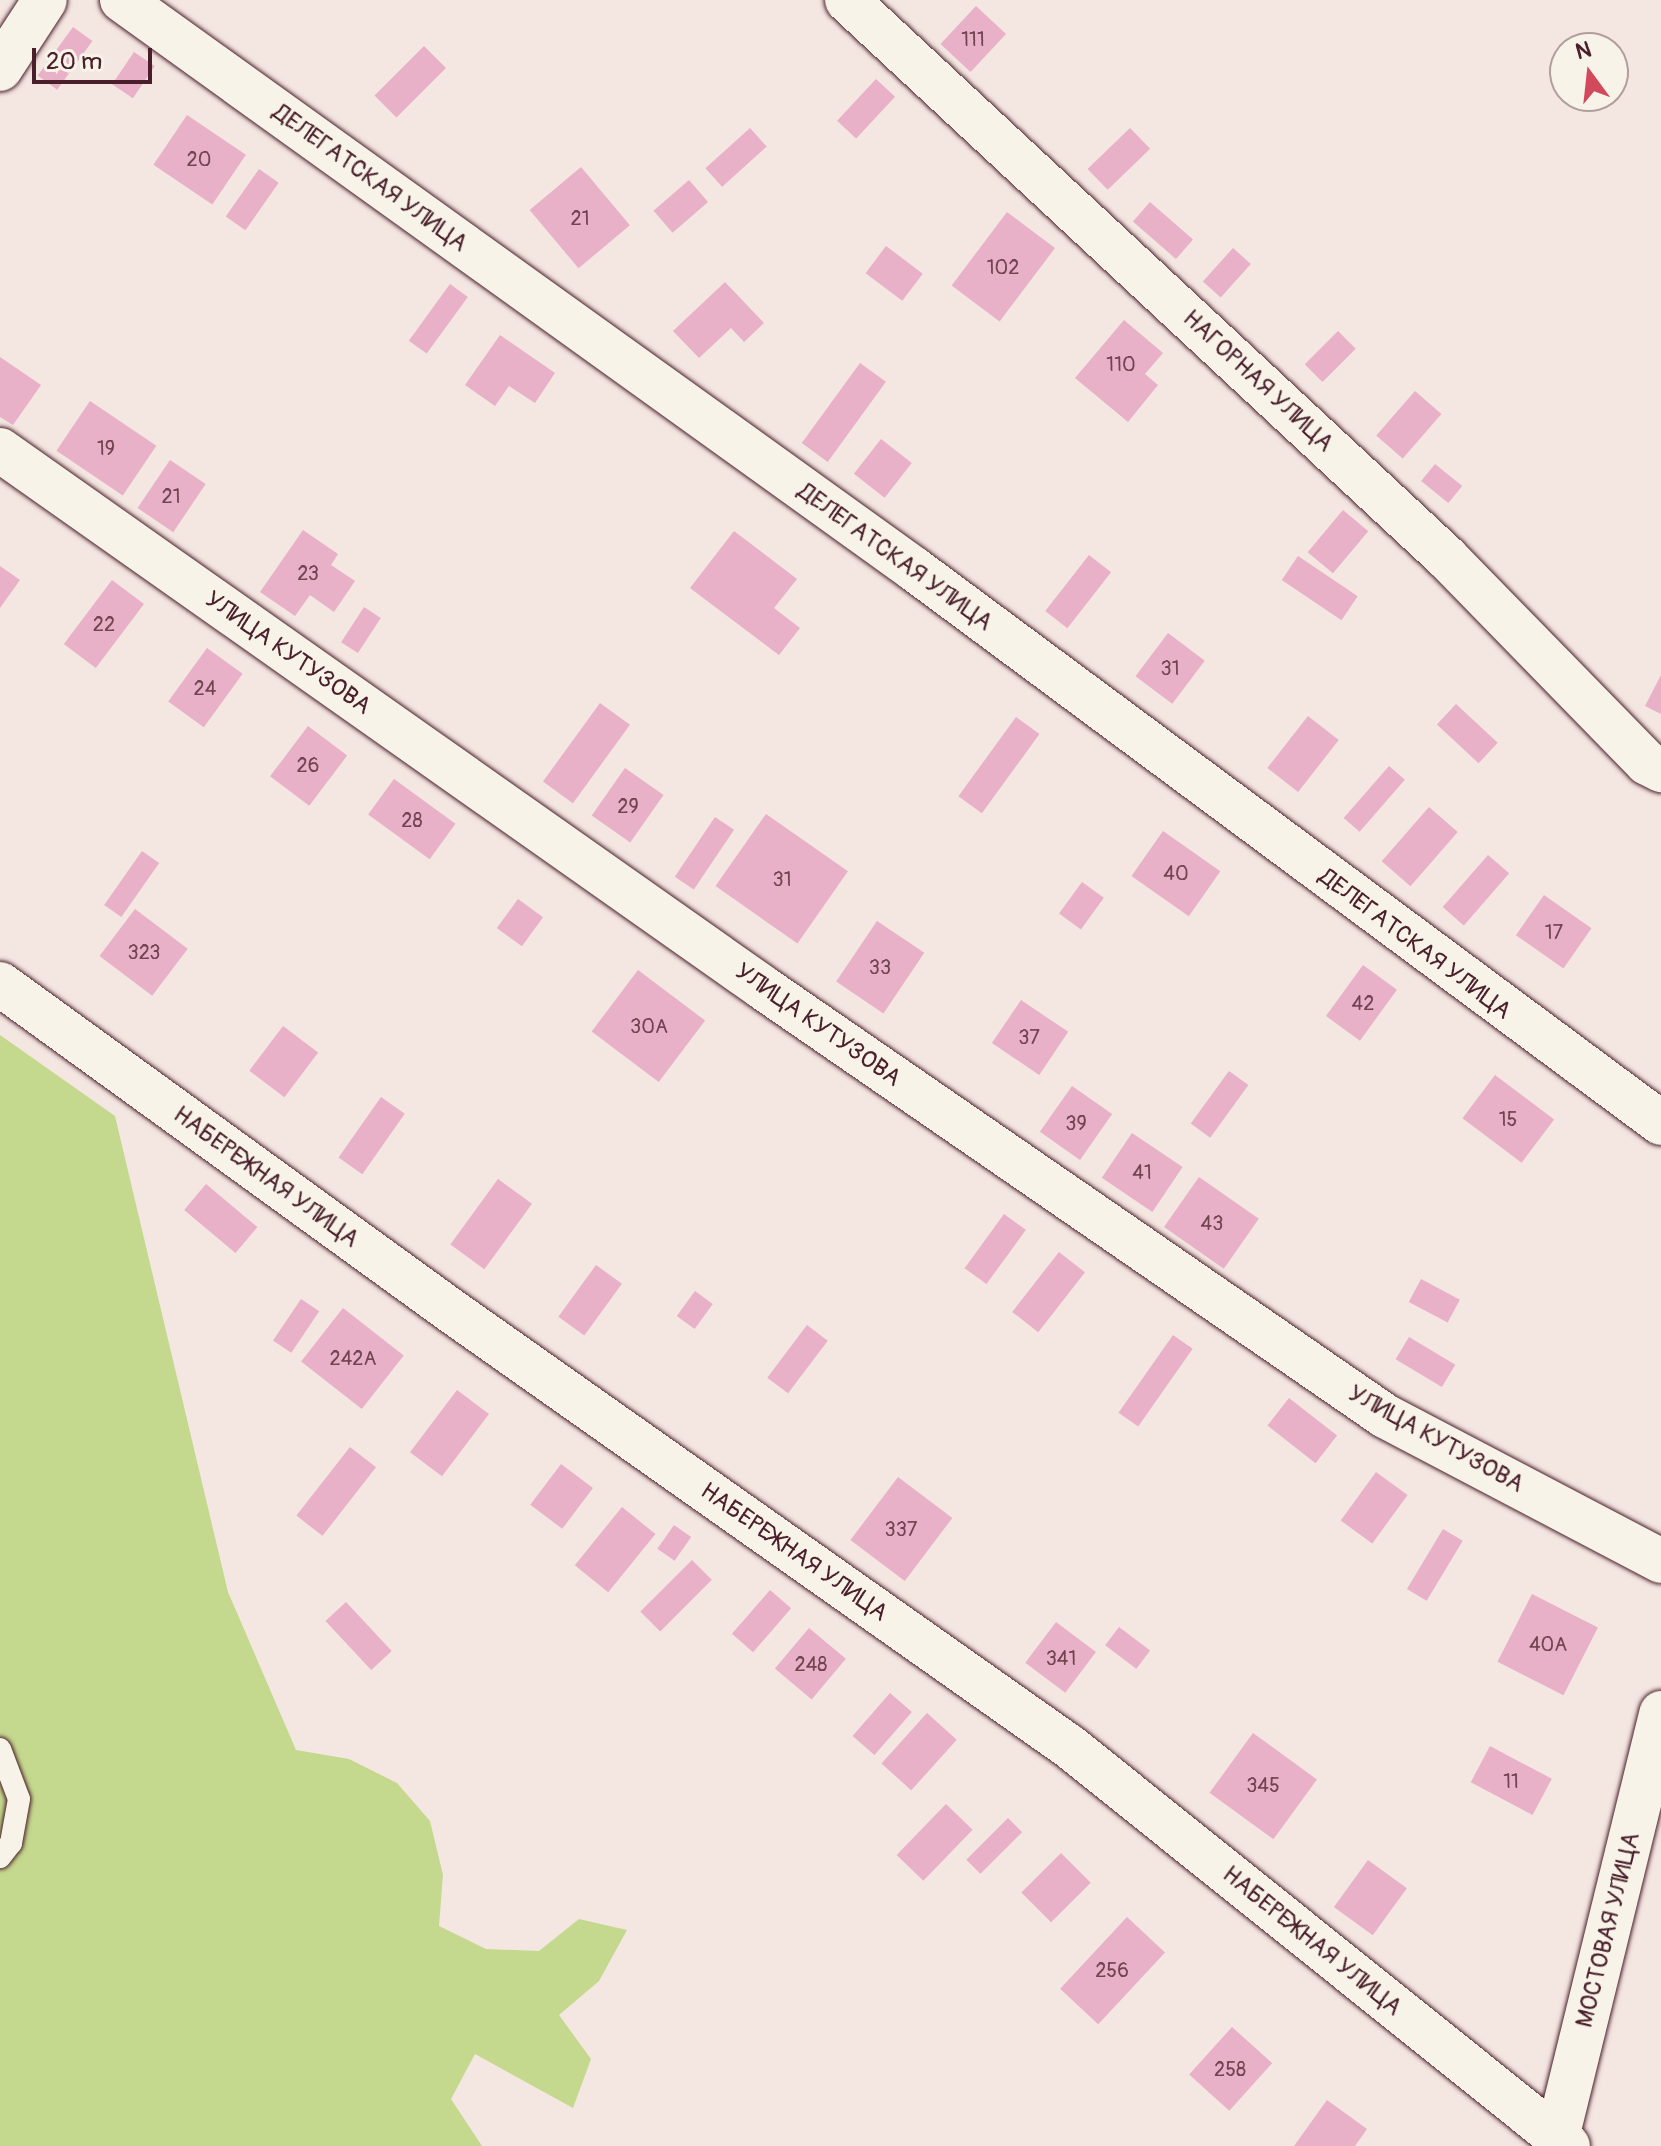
<!DOCTYPE html>
<meta charset="utf-8">
<style>
body{margin:0}
#map{position:relative;width:1661px;height:2146px;overflow:hidden;background:#f4e6e1;font-family:Pangolin,sans-serif}
div>[style]{position:absolute}
[style*='--x']{left:calc(var(--x)*1px);top:calc(var(--y)*1px);width:calc(var(--w)*1px);rotate:calc(var(--a)*1deg)}
.green>*{inset:0;background:#c5d98e}
.building>*{inset:0;background:#e8b1c7;transform-origin:0 0}
.roads{filter:drop-shadow(0 0 2px #4a1f2b) drop-shadow(0 0 2px #4a1f2b)}
.lane>*{height:22px;margin:-11px;padding:0 11px;transform-origin:11px;border-radius:11px;background:#f7f3e8}
.street>*{height:44px;margin:-22px;padding:0 22px;transform-origin:22px;border-radius:22px;background:#f7f3e8}
.secondary>*{height:44px;margin:-22px;padding:0 22px;transform-origin:22px;border-radius:22px;background:#f7f3e8}
span{translate:-50% -50%;white-space:nowrap;text-align:center;line-height:1.15;-webkit-text-stroke:8px #f7f3e8;paint-order:stroke}
.number-label{font-size:20px;color:#724452}
.number-label span{-webkit-text-stroke-width:0}
.street-label{font-size:24px;color:#4a1f2b}
.north{position:absolute;left:1549px;top:32px;width:80px;height:80px;box-sizing:border-box;background:#f7f3e8;border:2px solid #b29e9c;border-radius:50%;rotate:345deg;font-size:22px;font-weight:700;line-height:32px;text-align:center;color:#4a1f2b}
.north::after{content:'';display:block;margin:auto;width:28px;height:36px;background:#d1495b;clip-path:polygon(50% 0,100% 100%,50% 72%,0 100%)}
.scale{position:absolute;left:32px;top:48px;width:120px;height:36px;box-sizing:border-box;border:4px solid #4a1f2b;border-top:0;padding-left:10px;font-size:24px;line-height:28px;white-space:nowrap;color:#4a1f2b;-webkit-text-stroke:6px #f7f3e8;paint-order:stroke}
</style>
<div id="map">
<div class="green">
<div style="clip-path:polygon(0 1035px,115px 1116px,228px 1592px,296px 1750px,349px 1759px,397px 1783px,430px 1821px,443px 1875px,439px 1926px,486px 1949px,539px 1951px,579px 1919px,627px 1930px,599px 1981px,559px 2015px,591px 2059px,573px 2108px,475px 2054px,451px 2099px,482px 2146px,0 2146px)"></div>
</div>
<div class="building">
<div style="left:976px;top:6px;width:41px;height:52px;rotate:43deg"></div>
<div style="left:73px;top:27px;width:24px;height:60px;rotate:36deg"></div>
<div style="left:424px;top:46px;width:31px;height:70px;rotate:45deg"></div>
<div style="left:134px;top:52px;width:25px;height:39px;rotate:34deg"></div>
<div style="left:876px;top:79px;width:26px;height:57px;rotate:43deg"></div>
<div style="left:187px;top:115px;width:71px;height:60px;rotate:34deg"></div>
<div style="left:750px;top:128px;width:25px;height:60px;rotate:48deg"></div>
<div style="left:1130px;top:128px;width:29px;height:59px;rotate:46deg"></div>
<div style="left:581px;top:167px;width:76px;height:67px;rotate:50deg"></div>
<div style="left:259px;top:169px;width:24px;height:58px;rotate:35deg"></div>
<div style="left:689px;top:180px;width:29px;height:47px;rotate:49deg"></div>
<div style="left:1150px;top:202px;width:57px;height:26px;rotate:41deg"></div>
<div style="left:1007px;top:212px;width:60px;height:92px;rotate:37deg"></div>
<div style="left:886px;top:246px;width:46px;height:34px;rotate:37deg"></div>
<div style="left:1233px;top:248px;width:24px;height:45px;rotate:42deg"></div>
<div style="clip-path:polygon(725px 282px,764px 323px,744px 342px,731px 328px,699px 358px,673px 331px)"></div>
<div style="left:450px;top:284px;width:22px;height:70px;rotate:36deg"></div>
<div style="clip-path:polygon(1124px 320px,1163px 353px,1145px 374px,1158px 385px,1128px 422px,1075px 378px)"></div>
<div style="left:1338px;top:331px;width:25px;height:47px;rotate:45deg"></div>
<div style="clip-path:polygon(500px 335px,555px 373px,535px 403px,509px 386px,495px 406px,465px 385px)"></div>
<div style="clip-path:polygon(0 357px,41px 385px,13px 425px,0 417px)"></div>
<div style="left:860px;top:363px;width:32px;height:99px;rotate:36deg"></div>
<div style="left:1415px;top:391px;width:35px;height:59px;rotate:41deg"></div>
<div style="left:90px;top:401px;width:80px;height:60px;rotate:34deg"></div>
<div style="left:881px;top:439px;width:39px;height:44px;rotate:38deg"></div>
<div style="left:170px;top:460px;width:43px;height:58px;rotate:34deg"></div>
<div style="left:1435px;top:464px;width:35px;height:22px;rotate:39deg"></div>
<div style="left:1343px;top:510px;width:33px;height:55px;rotate:40deg"></div>
<div style="clip-path:polygon(303px 530px,338px 554px,331px 565px,355px 581px,334px 612px,310px 595px,295px 616px,260px 592px)"></div>
<div style="clip-path:polygon(734px 531px,797px 579px,774px 608px,800px 628px,779px 655px,690px 588px)"></div>
<div style="left:1089px;top:555px;width:28px;height:71px;rotate:38deg"></div>
<div style="left:1298px;top:556px;width:72px;height:29px;rotate:34deg"></div>
<div style="clip-path:polygon(0 566px,20px 580px,0 608px)"></div>
<div style="left:112px;top:580px;width:40px;height:80px;rotate:37deg"></div>
<div style="left:364px;top:607px;width:20px;height:42px;rotate:33deg"></div>
<div style="left:1168px;top:633px;width:46px;height:54px;rotate:37deg"></div>
<div style="left:207px;top:648px;width:44px;height:66px;rotate:36deg"></div>
<div style="clip-path:polygon(1661px 675px,1661px 714px,1645px 706px)"></div>
<div style="left:600px;top:703px;width:37px;height:97px;rotate:36deg"></div>
<div style="left:1456px;top:704px;width:57px;height:28px;rotate:43deg"></div>
<div style="left:1308px;top:716px;width:39px;height:66px;rotate:38deg"></div>
<div style="left:1016px;top:717px;width:29px;height:98px;rotate:36deg"></div>
<div style="left:308px;top:726px;width:49px;height:63px;rotate:37deg"></div>
<div style="left:1389px;top:766px;width:21px;height:69px;rotate:41deg"></div>
<div style="left:625px;top:768px;width:47px;height:58px;rotate:35deg"></div>
<div style="left:394px;top:779px;width:76px;height:44px;rotate:36deg"></div>
<div style="left:1429px;top:807px;width:38px;height:72px;rotate:41deg"></div>
<div style="left:766px;top:814px;width:100px;height:88px;rotate:35deg"></div>
<div style="left:715px;top:817px;width:23px;height:72px;rotate:34deg"></div>
<div style="left:1163px;top:831px;width:70px;height:55px;rotate:35deg"></div>
<div style="left:142px;top:851px;width:21px;height:66px;rotate:35deg"></div>
<div style="left:1488px;top:855px;width:28px;height:69px;rotate:41deg"></div>
<div style="left:1082px;top:882px;width:27px;height:39px;rotate:36deg"></div>
<div style="left:1544px;top:895px;width:58px;height:49px;rotate:35deg"></div>
<div style="left:518px;top:899px;width:31px;height:36px;rotate:36deg"></div>
<div style="left:135px;top:909px;width:66px;height:59px;rotate:37deg"></div>
<div style="left:877px;top:921px;width:57px;height:73px;rotate:34deg"></div>
<div style="left:1363px;top:965px;width:42px;height:63px;rotate:36deg"></div>
<div style="left:638px;top:970px;width:84px;height:77px;rotate:37deg"></div>
<div style="left:1021px;top:1000px;width:57px;height:52px;rotate:34deg"></div>
<div style="left:283px;top:1026px;width:44px;height:56px;rotate:37deg"></div>
<div style="left:1229px;top:1071px;width:24px;height:65px;rotate:36deg"></div>
<div style="left:1495px;top:1075px;width:74px;height:54px;rotate:37deg"></div>
<div style="left:1072px;top:1086px;width:49px;height:56px;rotate:35deg"></div>
<div style="left:381px;top:1097px;width:29px;height:74px;rotate:35deg"></div>
<div style="left:1132px;top:1133px;width:61px;height:54px;rotate:34deg"></div>
<div style="left:1199px;top:1177px;width:73px;height:61px;rotate:35deg"></div>
<div style="left:498px;top:1179px;width:42px;height:81px;rotate:36deg"></div>
<div style="left:206px;top:1184px;width:67px;height:34px;rotate:40deg"></div>
<div style="left:1004px;top:1214px;width:27px;height:67px;rotate:36deg"></div>
<div style="left:1059px;top:1252px;width:33px;height:76px;rotate:38deg"></div>
<div style="left:596px;top:1265px;width:32px;height:64px;rotate:36deg"></div>
<div style="left:1421px;top:1279px;width:44px;height:26px;rotate:28deg"></div>
<div style="left:695px;top:1291px;width:22px;height:31px;rotate:36deg"></div>
<div style="left:301px;top:1299px;width:22px;height:50px;rotate:34deg"></div>
<div style="left:343px;top:1308px;width:77px;height:68px;rotate:38deg"></div>
<div style="left:807px;top:1325px;width:26px;height:66px;rotate:37deg"></div>
<div style="left:1173px;top:1335px;width:24px;height:95px;rotate:35deg"></div>
<div style="left:1409px;top:1337px;width:54px;height:26px;rotate:31deg"></div>
<div style="left:457px;top:1390px;width:40px;height:78px;rotate:37deg"></div>
<div style="left:1289px;top:1398px;width:61px;height:35px;rotate:38deg"></div>
<div style="left:350px;top:1447px;width:33px;height:87px;rotate:38deg"></div>
<div style="left:561px;top:1464px;width:40px;height:51px;rotate:37deg"></div>
<div style="left:1376px;top:1472px;width:39px;height:60px;rotate:36deg"></div>
<div style="left:898px;top:1477px;width:68px;height:79px;rotate:37deg"></div>
<div style="left:622px;top:1507px;width:43px;height:75px;rotate:39deg"></div>
<div style="left:674px;top:1525px;width:21px;height:29px;rotate:35deg"></div>
<div style="left:1443px;top:1529px;width:23px;height:70px;rotate:31deg"></div>
<div style="left:692px;top:1560px;width:28px;height:73px;rotate:45deg"></div>
<div style="left:770px;top:1590px;width:28px;height:58px;rotate:41deg"></div>
<div style="left:1532px;top:1594px;width:74px;height:76px;rotate:27deg"></div>
<div style="left:346px;top:1602px;width:67px;height:28px;rotate:47deg"></div>
<div style="left:1056px;top:1622px;width:50px;height:51px;rotate:37deg"></div>
<div style="left:1119px;top:1627px;width:39px;height:23px;rotate:37deg"></div>
<div style="left:809px;top:1628px;width:48px;height:53px;rotate:40deg"></div>
<div style="left:890px;top:1693px;width:29px;height:57px;rotate:41deg"></div>
<div style="left:927px;top:1713px;width:40px;height:68px;rotate:42deg"></div>
<div style="left:1253px;top:1733px;width:79px;height:74px;rotate:36deg"></div>
<div style="left:1490px;top:1746px;width:70px;height:41px;rotate:28deg"></div>
<div style="left:946px;top:1804px;width:37px;height:71px;rotate:44deg"></div>
<div style="left:1008px;top:1818px;width:20px;height:59px;rotate:45deg"></div>
<div style="left:1061px;top:1853px;width:42px;height:56px;rotate:45deg"></div>
<div style="left:1368px;top:1860px;width:48px;height:58px;rotate:36deg"></div>
<div style="left:1127px;top:1917px;width:52px;height:98px;rotate:43deg"></div>
<div style="left:1232px;top:2027px;width:54px;height:64px;rotate:42deg"></div>
<div style="clip-path:polygon(1327px 2100px,1367px 2129px,1355px 2146px,1294px 2146px)"></div>
</div>
<div class="roads">
<div class="lane">
<div style="--x:0;--y:1749;--w:53;--a:69.2"></div>
<div style="--x:19;--y:1799;--w:45;--a:100.3"></div>
<div style="--x:11;--y:1843;--w:18;--a:128"></div>
</div>
<div class="street">
<div style="--x:122;--y:0;--w:975;--a:35.69"></div>
<div style="--x:914;--y:569;--w:930;--a:36.56"></div>
<div style="--x:847;--y:0;--w:819;--a:42.92"></div>
<div style="--x:1447;--y:558;--w:286;--a:45.7"></div>
<div style="--x:1647;--y:763;--w:16;--a:27"></div>
<div style="--x:0;--y:69;--w:82;--a:-56.9"></div>
<div style="--x:0;--y:450;--w:932;--a:35.17"></div>
<div style="--x:762;--y:987;--w:756;--a:34.55"></div>
<div style="--x:1385;--y:1416;--w:312;--a:27.7"></div>
<div style="--x:1555;--y:2146;--w:446;--a:-76.2"></div>
</div>
<div class="secondary">
<div style="--x:0;--y:984;--w:556;--a:35.92"></div>
<div style="--x:450;--y:1310;--w:759;--a:35.18"></div>
<div style="--x:1070;--y:1747;--w:638;--a:38.7"></div>
</div>
</div>
<div class="number-label">
<span style="left:973px;top:39px">111</span>
<span style="left:199px;top:159px">20</span>
<span style="left:580px;top:218px">21</span>
<span style="left:1003px;top:267px">102</span>
<span style="left:1121px;top:364px">110</span>
<span style="left:106px;top:448px">19</span>
<span style="left:171px;top:496px">21</span>
<span style="left:308px;top:573px">23</span>
<span style="left:104px;top:624px">22</span>
<span style="left:1170px;top:668px">31</span>
<span style="left:205px;top:688px">24</span>
<span style="left:308px;top:765px">26</span>
<span style="left:628px;top:806px">29</span>
<span style="left:412px;top:820px">28</span>
<span style="left:1176px;top:873px">40</span>
<span style="left:782px;top:879px">31</span>
<span style="left:1554px;top:932px">17</span>
<span style="left:144px;top:952px">323</span>
<span style="left:880px;top:967px">33</span>
<span style="left:1363px;top:1003px">42</span>
<span style="left:649px;top:1026px">30А</span>
<span style="left:1029px;top:1037px">37</span>
<span style="left:1508px;top:1119px">15</span>
<span style="left:1076px;top:1123px">39</span>
<span style="left:1142px;top:1172px">41</span>
<span style="left:1212px;top:1223px">43</span>
<span style="left:353px;top:1358px">242А</span>
<span style="left:901px;top:1529px">337</span>
<span style="left:1548px;top:1644px">40А</span>
<span style="left:1061px;top:1658px">341</span>
<span style="left:811px;top:1664px">248</span>
<span style="left:1511px;top:1781px">11</span>
<span style="left:1263px;top:1785px">345</span>
<span style="left:1112px;top:1970px">256</span>
<span style="left:1230px;top:2069px">258</span>
</div>
<div class="street-label">
<span style="left:370px;top:178px;rotate:36deg">ДЕЛЕГАТСКАЯ УЛИЦА</span>
<span style="left:1258px;top:381px;rotate:43deg">НАГОРНАЯ УЛИЦА</span>
<span style="left:895px;top:557px;rotate:36deg">ДЕЛЕГАТСКАЯ УЛИЦА</span>
<span style="left:288px;top:653px;rotate:35deg">УЛИЦА КУТУЗОВА</span>
<span style="left:1415px;top:944px;rotate:37deg">ДЕЛЕГАТСКАЯ УЛИЦА</span>
<span style="left:818px;top:1025px;rotate:35deg">УЛИЦА КУТУЗОВА</span>
<span style="left:266px;top:1177px;rotate:36deg">НАБЕРЕЖНАЯ УЛИЦА</span>
<span style="left:1436px;top:1439px;rotate:29deg">УЛИЦА КУТУЗОВА</span>
<span style="left:794px;top:1552px;rotate:35deg">НАБЕРЕЖНАЯ УЛИЦА</span>
<span style="left:1608px;top:1930px;rotate:-76deg">МОСТОВАЯ УЛИЦА</span>
<span style="left:1312px;top:1941px;rotate:39deg">НАБЕРЕЖНАЯ УЛИЦА</span>
</div>
<div class="north">N</div>
<div class="scale">20 m</div>
</div>
